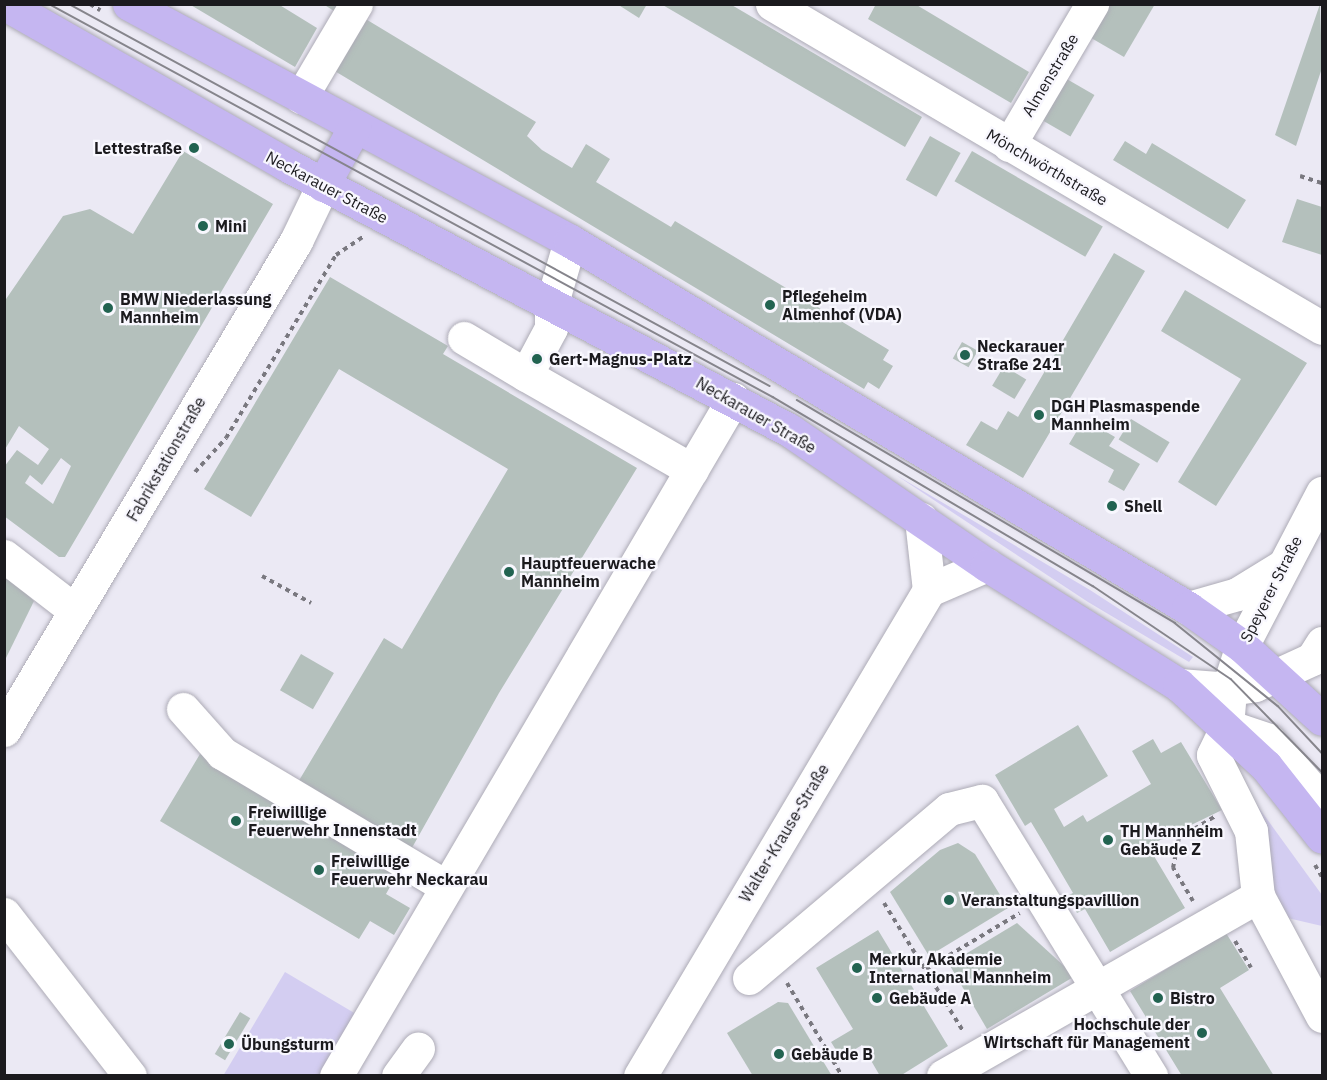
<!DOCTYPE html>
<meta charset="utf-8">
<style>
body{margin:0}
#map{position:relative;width:1327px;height:1080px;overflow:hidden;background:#ebe9f4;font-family:"IBM Plex Sans",sans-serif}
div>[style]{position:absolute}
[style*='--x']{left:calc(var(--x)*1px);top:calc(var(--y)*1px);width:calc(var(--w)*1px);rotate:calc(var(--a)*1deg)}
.green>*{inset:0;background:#d3cdf1}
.building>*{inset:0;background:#b4c0bc;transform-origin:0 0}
.path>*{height:4px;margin-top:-2px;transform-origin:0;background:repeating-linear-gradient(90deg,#79787f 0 4.5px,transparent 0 9px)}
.roads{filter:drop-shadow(0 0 2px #adabb6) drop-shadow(0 0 2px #adabb6)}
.minor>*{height:33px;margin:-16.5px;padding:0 16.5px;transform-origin:16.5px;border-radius:16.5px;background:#fff}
.major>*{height:33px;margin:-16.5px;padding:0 16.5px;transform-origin:16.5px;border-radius:16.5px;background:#c5b6f1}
.tram>*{height:1.5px;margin:-0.75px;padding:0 0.75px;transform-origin:0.75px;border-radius:0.75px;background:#86858c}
.dots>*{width:16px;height:16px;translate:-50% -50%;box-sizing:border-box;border:3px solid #f8f7fe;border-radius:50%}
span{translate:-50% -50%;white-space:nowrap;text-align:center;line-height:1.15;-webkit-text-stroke:4.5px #f8f7fe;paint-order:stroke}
.street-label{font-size:16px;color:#1b1a1e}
.poi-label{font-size:16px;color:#1b1a1e;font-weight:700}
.right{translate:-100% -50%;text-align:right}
.left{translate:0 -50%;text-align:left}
.frame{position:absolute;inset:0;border:6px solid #1b1a1e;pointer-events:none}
</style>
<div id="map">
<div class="green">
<div style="clip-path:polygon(896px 475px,1090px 590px,1193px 657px,1189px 662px,1088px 602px)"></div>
<div style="clip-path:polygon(1246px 790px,1322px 895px,1322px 926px,1279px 916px)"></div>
<div style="clip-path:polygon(285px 972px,356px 1014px,319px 1075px,223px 1076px)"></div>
</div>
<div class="building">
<div style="clip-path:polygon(189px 4px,278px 4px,317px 28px,295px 67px)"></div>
<div style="clip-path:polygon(323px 4px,338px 4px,334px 11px)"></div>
<div style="clip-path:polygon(617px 4px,647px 4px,639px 18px)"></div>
<div style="clip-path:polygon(661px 4px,730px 4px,922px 117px,905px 147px)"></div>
<div style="clip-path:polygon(876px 4px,915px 4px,1029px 72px,1011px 103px,868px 19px)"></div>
<div style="clip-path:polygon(1104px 4px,1155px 4px,1124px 57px,1086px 35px)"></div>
<div style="clip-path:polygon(1320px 4px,1322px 68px,1296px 146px,1275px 135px)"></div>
<div style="clip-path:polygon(364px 18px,536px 122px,527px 136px,542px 150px,572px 168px,586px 144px,610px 159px,596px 182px,671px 227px,675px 221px,889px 350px,883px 360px,893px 366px,879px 389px,868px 382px,864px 389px,333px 70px)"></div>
<div style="left:1065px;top:78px;width:34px;height:48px;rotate:30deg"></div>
<div style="left:930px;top:136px;width:35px;height:50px;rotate:29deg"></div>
<div style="clip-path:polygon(1125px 141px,1146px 154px,1152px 143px,1246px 200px,1228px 229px,1113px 160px)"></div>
<div style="clip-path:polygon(evenodd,183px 151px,273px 204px,65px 557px,59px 557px,4px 516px,4px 467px,17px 450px,38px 465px,49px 449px,19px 426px,4px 451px,4px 302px,63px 216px,90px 209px,133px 234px,183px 151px,61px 458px,71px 466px,53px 504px,25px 483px,30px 475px,42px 485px,61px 458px)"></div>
<div style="left:972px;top:151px;width:151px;height:35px;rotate:30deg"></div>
<div style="clip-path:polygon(1297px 199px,1322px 207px,1322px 255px,1282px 242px)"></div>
<div style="clip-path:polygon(1114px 253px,1145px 271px,1023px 478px,966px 445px,981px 421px,997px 430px,1008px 411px,1018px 417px)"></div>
<div style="clip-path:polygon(330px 277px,448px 346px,443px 354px,637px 468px,499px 693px,386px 894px,410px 908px,394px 935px,370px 921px,359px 939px,160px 821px,200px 754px,285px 804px,384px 638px,402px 649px,508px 469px,339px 369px,251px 517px,204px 489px)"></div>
<div style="clip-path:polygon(1185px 290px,1307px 363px,1216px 506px,1178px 482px,1241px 379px,1161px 331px)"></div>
<div style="left:962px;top:342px;width:18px;height:19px;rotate:29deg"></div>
<div style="left:1004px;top:366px;width:26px;height:23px;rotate:31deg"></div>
<div style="clip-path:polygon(1084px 419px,1115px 437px,1109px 446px,1140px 464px,1124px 491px,1108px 482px,1114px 470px,1069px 444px)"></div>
<div style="left:1131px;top:419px;width:45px;height:24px;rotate:31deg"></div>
<div style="clip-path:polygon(5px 574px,34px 601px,5px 660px)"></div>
<div style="left:301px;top:654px;width:38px;height:42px;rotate:30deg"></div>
<div style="clip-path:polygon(1078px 725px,1108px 776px,1054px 809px,1064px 827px,1083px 815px,1087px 822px,1151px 784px,1132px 751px,1153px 739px,1161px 753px,1181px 742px,1222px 810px,1148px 846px,1185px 908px,1110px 952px,1085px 909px,1077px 913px,1067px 896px,1073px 893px,1046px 847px,1031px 822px,1025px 826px,995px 775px)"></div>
<div style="clip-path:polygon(958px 843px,975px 854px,1008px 908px,929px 956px,890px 892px,940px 850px)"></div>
<div style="clip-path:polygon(1017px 923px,1075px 976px,987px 1029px,949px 964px)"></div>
<div style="clip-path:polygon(878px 930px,948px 1046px,900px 1076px,880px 1076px,862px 1045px,841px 1058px,831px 1042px,853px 1029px,816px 968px)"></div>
<div style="clip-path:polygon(1226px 933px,1249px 970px,1220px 988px,1274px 1076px,1182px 1076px,1130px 991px)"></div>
<div style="clip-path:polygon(778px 1002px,788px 1003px,832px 1076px,753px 1076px,727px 1033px)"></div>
<div style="left:240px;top:1012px;width:12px;height:49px;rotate:31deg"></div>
</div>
<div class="path">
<div style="--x:90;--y:4;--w:12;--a:31"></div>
<div style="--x:1300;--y:176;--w:23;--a:18"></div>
<div style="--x:195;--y:472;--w:46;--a:-47.6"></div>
<div style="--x:226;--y:438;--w:214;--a:-59"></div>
<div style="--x:336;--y:255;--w:32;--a:-34"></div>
<div style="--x:262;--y:576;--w:56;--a:28.9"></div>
<div style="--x:1315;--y:865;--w:14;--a:60"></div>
<div style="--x:1193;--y:901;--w:39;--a:-121"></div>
<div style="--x:1173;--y:868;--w:31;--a:-79"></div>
<div style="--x:1179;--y:838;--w:41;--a:-31"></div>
<div style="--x:884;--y:903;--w:150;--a:58.3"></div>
<div style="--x:1235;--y:941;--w:31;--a:59"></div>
<div style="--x:926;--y:969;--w:109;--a:-30.8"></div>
<div style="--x:787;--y:983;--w:108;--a:59.4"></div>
</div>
<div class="roads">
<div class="minor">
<div style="--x:772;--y:4;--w:638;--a:30.5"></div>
<div style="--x:301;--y:97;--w:108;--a:-59.4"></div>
<div style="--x:1009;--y:145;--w:164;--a:-59.5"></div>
<div style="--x:570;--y:241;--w:68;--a:106.3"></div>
<div style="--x:551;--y:306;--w:22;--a:90"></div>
<div style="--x:551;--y:328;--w:53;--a:118"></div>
<div style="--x:526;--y:375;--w:191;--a:29.8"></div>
<div style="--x:464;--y:338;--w:72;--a:30.8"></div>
<div style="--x:921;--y:519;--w:71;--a:83.6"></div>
<div style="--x:4;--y:556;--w:88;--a:37.6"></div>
<div style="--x:1188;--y:608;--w:51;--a:-15.9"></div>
<div style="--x:1237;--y:594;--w:52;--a:-31.5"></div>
<div style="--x:1179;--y:685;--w:51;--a:4.5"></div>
<div style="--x:1230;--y:689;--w:25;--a:-9"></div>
<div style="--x:1255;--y:685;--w:63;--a:-24.5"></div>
<div style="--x:1312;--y:659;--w:19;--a:-58"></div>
<div style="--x:183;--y:709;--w:59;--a:48.4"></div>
<div style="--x:222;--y:753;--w:260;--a:30.8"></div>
<div style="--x:1227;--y:726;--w:32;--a:116"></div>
<div style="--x:1213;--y:755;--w:85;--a:63.4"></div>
<div style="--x:1251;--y:831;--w:65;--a:83.9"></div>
<div style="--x:1258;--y:896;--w:136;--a:61.9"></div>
<div style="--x:1227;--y:726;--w:47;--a:-85.1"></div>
<div style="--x:1231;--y:679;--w:35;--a:-72"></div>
<div style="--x:1242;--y:646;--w:173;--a:-62.4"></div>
<div style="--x:1227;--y:726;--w:44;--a:18.4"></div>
<div style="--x:1269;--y:740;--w:81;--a:49"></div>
<div style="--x:4;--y:730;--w:570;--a:-59.16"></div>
<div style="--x:296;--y:241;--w:62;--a:-64.3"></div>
<div style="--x:4;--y:914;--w:205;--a:52.1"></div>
<div style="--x:749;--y:978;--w:262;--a:-40.2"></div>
<div style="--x:949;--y:809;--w:34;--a:-14"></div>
<div style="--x:982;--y:801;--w:323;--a:58.4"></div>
<div style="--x:336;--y:1076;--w:785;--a:-59.61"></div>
<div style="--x:398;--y:1076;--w:34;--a:-54"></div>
<div style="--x:640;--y:1076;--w:565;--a:-59.26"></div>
<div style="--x:929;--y:590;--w:63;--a:-23.3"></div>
<div style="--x:943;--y:1076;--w:363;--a:-29.7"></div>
</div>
<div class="major">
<div style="--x:5;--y:4;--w:325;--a:29.7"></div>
<div style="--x:287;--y:165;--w:568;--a:27.83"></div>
<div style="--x:789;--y:430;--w:240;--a:34.3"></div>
<div style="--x:987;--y:565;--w:226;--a:32"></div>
<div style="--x:1179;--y:685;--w:119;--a:43"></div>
<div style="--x:1266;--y:766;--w:90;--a:51.7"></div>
<div style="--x:129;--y:4;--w:501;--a:28.25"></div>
<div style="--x:570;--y:241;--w:719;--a:30.7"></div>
<div style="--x:1188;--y:608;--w:66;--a:35.1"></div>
<div style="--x:1242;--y:646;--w:108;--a:42.4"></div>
<div style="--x:323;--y:185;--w:67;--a:-61.5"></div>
</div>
</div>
<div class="tram">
<div style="--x:49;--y:4;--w:824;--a:28.49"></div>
<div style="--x:773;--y:397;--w:372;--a:30.6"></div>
<div style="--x:1093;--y:586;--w:166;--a:34"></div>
<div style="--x:1231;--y:679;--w:130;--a:45.6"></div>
<div style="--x:69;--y:4;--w:798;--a:28.59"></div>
<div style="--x:797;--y:400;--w:439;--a:30.5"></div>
<div style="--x:1175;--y:623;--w:132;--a:38.9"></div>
<div style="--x:1278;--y:706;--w:64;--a:46.9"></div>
</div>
<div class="dots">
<div style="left:194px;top:148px;background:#226351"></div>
<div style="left:203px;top:226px;background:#226351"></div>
<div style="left:770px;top:305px;background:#226351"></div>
<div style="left:108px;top:308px;background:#226351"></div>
<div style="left:965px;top:355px;background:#226351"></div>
<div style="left:537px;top:359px;background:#226351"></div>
<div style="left:1039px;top:415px;background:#226351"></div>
<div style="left:1112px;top:506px;background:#226351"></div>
<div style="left:509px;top:572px;background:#226351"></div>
<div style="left:236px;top:821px;background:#226351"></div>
<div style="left:1108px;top:840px;background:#226351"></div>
<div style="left:319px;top:870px;background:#226351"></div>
<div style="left:949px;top:900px;background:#226351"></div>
<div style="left:857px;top:968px;background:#226351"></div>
<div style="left:877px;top:998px;background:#226351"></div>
<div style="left:1158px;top:998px;background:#226351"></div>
<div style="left:1202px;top:1033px;background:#226351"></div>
<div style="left:229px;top:1044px;background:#226351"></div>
<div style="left:779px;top:1054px;background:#226351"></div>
</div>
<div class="street-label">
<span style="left:1050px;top:75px;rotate:-59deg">Almenstraße</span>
<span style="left:1047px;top:167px;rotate:30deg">Mönchwörthstraße</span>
<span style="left:327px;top:187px;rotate:28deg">Neckarauer Straße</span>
<span style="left:756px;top:415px;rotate:30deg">Neckarauer Straße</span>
<span style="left:166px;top:459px;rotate:-60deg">Fabrikstationstraße</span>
<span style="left:1271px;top:589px;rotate:-63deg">Speyerer Straße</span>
<span style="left:784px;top:833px;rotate:-59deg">Walter-Krause-Straße</span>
</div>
<div class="poi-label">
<span class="right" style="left:182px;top:148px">Lettestraße</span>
<span class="left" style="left:215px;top:226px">Mini</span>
<span class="left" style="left:782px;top:305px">Pflegeheim<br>Almenhof (VDA)</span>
<span class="left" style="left:120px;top:308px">BMW Niederlassung<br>Mannheim</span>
<span class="left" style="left:977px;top:355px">Neckarauer<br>Straße 241</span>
<span class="left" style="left:549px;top:359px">Gert-Magnus-Platz</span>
<span class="left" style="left:1051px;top:415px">DGH Plasmaspende<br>Mannheim</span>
<span class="left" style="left:1124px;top:506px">Shell</span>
<span class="left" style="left:521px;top:572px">Hauptfeuerwache<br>Mannheim</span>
<span class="left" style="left:248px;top:821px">Freiwillige<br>Feuerwehr Innenstadt</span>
<span class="left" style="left:1120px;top:840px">TH Mannheim<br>Gebäude Z</span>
<span class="left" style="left:331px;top:870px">Freiwillige<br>Feuerwehr Neckarau</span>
<span class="left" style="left:961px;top:900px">Veranstaltungspavillion</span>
<span class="left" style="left:869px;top:968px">Merkur Akademie<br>International Mannheim</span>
<span class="left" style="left:889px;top:998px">Gebäude A</span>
<span class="left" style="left:1170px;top:998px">Bistro</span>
<span class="right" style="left:1190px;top:1033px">Hochschule der<br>Wirtschaft für Management</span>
<span class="left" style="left:241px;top:1044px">Übungsturm</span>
<span class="left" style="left:791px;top:1054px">Gebäude B</span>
</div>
<div class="frame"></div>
</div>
